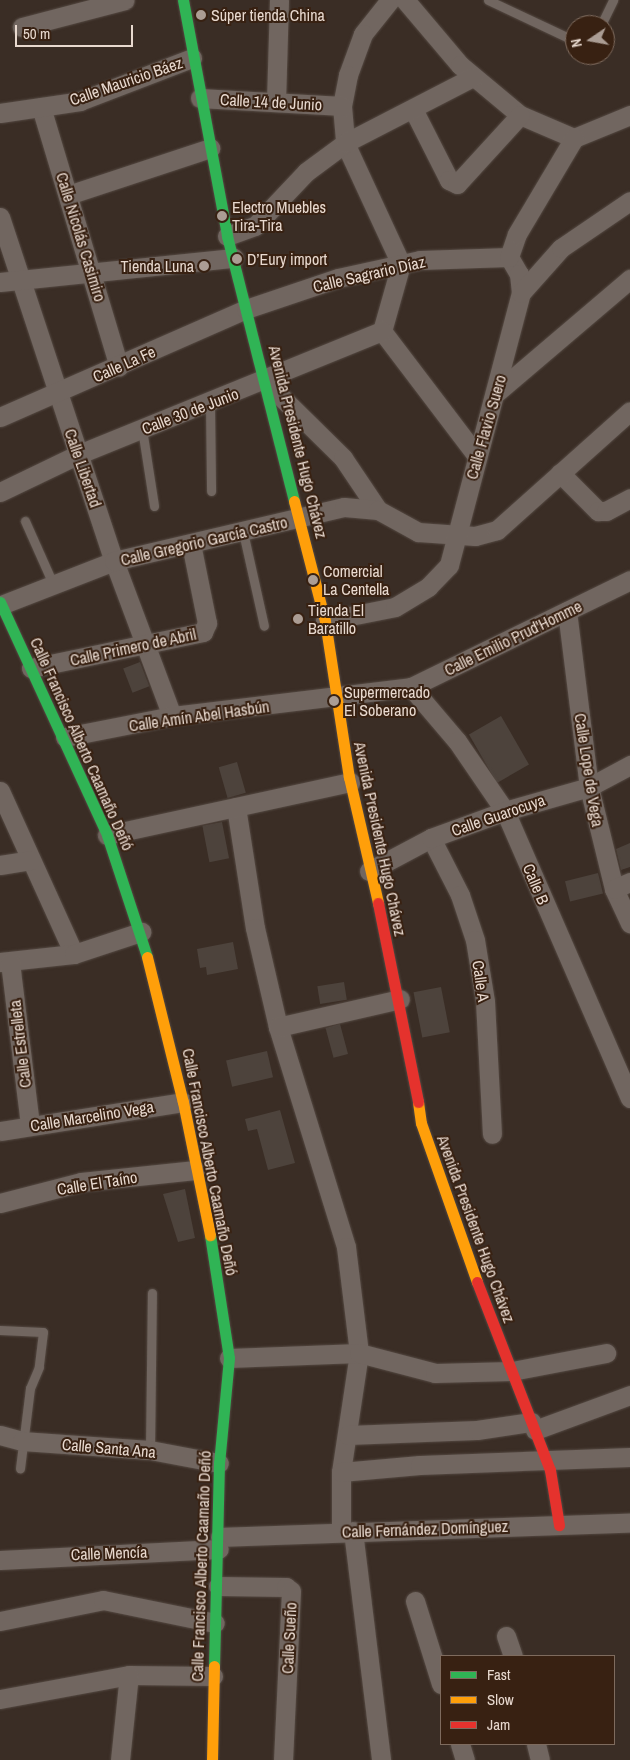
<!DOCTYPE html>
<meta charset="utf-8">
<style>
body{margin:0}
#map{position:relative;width:630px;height:1760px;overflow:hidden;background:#3a2d25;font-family:"Archivo Narrow",sans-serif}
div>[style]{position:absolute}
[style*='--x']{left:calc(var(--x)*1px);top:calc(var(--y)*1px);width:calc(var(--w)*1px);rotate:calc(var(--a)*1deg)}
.building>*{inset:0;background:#4d433c;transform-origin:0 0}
.roads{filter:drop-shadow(0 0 1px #544942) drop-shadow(0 0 1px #544942)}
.lane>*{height:9px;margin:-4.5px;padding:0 4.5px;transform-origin:4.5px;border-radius:4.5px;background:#716660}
.street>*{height:19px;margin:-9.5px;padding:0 9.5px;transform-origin:9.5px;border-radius:9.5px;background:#716660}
.fast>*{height:11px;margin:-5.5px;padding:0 5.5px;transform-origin:5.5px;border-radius:5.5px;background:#30b455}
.slow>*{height:11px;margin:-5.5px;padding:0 5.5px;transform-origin:5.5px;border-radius:5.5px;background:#ff9f0a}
.jam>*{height:11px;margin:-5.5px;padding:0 5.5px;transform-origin:5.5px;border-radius:5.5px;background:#e5322d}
.dots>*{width:14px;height:14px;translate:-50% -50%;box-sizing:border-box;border:2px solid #382112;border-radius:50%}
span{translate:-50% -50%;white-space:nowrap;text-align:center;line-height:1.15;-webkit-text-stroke:4px #382112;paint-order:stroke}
.poi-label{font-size:16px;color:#e8d9cf}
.left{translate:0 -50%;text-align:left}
.right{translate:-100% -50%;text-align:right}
.street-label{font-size:16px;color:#e8d9cf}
.legend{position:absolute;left:440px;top:1655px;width:175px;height:90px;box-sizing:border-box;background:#382112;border:1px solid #7e6b5e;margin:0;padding:6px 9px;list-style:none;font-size:15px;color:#e8d9cf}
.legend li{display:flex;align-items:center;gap:10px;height:25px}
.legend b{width:25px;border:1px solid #7e6b5e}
.north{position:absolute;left:565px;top:15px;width:50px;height:50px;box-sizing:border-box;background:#382112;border:1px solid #7e6b5e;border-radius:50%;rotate:258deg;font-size:14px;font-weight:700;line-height:20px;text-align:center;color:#e8d9cf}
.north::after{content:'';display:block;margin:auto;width:18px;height:22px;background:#ab9d94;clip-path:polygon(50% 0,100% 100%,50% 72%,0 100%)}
.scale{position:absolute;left:15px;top:25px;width:118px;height:22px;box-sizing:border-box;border:2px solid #e8d9cf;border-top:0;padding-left:6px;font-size:15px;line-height:18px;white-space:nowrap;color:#e8d9cf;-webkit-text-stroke:4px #382112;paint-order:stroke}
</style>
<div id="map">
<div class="building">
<div style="left:140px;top:662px;width:26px;height:18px;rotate:69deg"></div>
<div style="left:501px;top:716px;width:56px;height:37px;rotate:60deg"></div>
<div style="left:237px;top:762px;width:32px;height:19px;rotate:74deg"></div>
<div style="left:222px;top:822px;width:37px;height:20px;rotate:79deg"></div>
<div style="clip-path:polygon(630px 843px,630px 867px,621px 870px,616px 849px)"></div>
<div style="left:598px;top:873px;width:21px;height:34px;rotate:76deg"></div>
<div style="clip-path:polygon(233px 942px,238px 969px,207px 975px,206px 967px,200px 968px,197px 949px)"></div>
<div style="left:344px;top:982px;width:18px;height:27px;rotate:81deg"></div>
<div style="left:441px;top:987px;width:46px;height:28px;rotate:79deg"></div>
<div style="left:340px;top:1024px;width:31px;height:15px;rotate:75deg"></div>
<div style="left:267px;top:1051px;width:27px;height:42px;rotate:77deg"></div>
<div style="clip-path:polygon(280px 1110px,295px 1163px,268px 1170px,257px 1129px,248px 1131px,245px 1119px)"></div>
<div style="clip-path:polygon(185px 1189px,195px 1238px,178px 1242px,163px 1194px)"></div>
</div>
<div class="roads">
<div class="lane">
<div style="--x:488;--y:0;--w:96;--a:25.2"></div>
<div style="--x:601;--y:25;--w:28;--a:-64"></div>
<div style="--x:210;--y:403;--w:88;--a:89.3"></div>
<div style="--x:142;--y:429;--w:78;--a:81.1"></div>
<div style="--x:25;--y:521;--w:69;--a:66"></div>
<div style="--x:243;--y:532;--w:96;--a:77.4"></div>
<div style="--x:0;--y:1330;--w:43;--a:2.7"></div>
<div style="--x:43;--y:1332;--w:35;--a:97"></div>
<div style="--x:39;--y:1367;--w:23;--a:113"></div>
<div style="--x:30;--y:1388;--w:81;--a:97.1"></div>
<div style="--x:150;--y:1450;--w:157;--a:-89.3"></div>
</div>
<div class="street">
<div style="--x:390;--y:0;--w:43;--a:128.5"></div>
<div style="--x:363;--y:34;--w:44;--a:110.1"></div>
<div style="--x:348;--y:75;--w:32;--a:101"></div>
<div style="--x:342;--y:106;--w:37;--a:85"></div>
<div style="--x:345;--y:143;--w:133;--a:65.2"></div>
<div style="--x:401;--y:264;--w:70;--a:105.8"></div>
<div style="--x:382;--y:331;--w:157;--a:52.8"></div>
<div style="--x:405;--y:0;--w:85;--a:49.8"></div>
<div style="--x:460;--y:65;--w:78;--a:39.8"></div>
<div style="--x:520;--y:115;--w:59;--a:23.1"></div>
<div style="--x:574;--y:138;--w:61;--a:-22.3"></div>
<div style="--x:22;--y:27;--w:106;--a:-14.7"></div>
<div style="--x:200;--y:98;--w:142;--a:3.2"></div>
<div style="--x:276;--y:102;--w:102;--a:-88.3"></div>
<div style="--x:41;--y:107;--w:271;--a:73.3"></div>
<div style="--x:413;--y:109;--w:80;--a:63.1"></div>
<div style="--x:449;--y:180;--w:9;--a:27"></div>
<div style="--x:457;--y:184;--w:93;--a:-47.6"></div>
<div style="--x:0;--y:113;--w:81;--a:-8.5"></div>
<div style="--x:80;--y:101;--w:120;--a:-21"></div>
<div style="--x:68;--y:195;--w:150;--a:-18.3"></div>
<div style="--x:0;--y:217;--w:362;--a:71.7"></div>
<div style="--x:114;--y:561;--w:165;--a:69.5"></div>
<div style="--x:227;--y:236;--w:30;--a:-20"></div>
<div style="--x:255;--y:226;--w:74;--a:-46.6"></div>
<div style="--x:306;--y:172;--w:49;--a:-36.6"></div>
<div style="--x:345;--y:143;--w:144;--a:-27.3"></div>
<div style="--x:509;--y:257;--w:20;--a:60"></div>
<div style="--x:519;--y:274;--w:19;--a:84"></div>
<div style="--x:0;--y:282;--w:235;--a:-5.9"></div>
<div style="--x:266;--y:382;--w:108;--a:44.6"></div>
<div style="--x:343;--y:458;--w:63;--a:56.1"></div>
<div style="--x:497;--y:392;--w:175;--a:-40.4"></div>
<div style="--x:0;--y:417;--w:269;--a:-23.7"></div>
<div style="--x:246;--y:309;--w:97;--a:-18.6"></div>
<div style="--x:338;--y:278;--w:84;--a:-12.4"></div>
<div style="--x:420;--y:260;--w:89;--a:-1.9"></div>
<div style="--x:509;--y:257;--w:24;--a:-71"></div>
<div style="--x:517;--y:234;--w:112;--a:-59.3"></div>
<div style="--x:560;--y:473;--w:54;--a:45"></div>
<div style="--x:598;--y:511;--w:8;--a:0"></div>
<div style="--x:606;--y:511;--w:27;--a:-28"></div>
<div style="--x:0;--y:492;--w:88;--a:-25.7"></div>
<div style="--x:79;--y:454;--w:327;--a:-22.1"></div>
<div style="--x:1;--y:605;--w:121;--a:-21.3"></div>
<div style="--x:114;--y:561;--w:236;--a:-13.2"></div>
<div style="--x:344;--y:507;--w:34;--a:5"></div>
<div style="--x:378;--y:510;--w:46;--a:28.8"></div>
<div style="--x:418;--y:532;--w:57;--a:4"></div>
<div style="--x:475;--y:536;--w:23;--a:-15"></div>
<div style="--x:497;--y:530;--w:178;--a:-41.8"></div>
<div style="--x:567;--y:611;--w:177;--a:82.9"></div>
<div style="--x:589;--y:787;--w:105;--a:76.2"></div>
<div style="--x:614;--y:889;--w:38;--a:65"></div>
<div style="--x:325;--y:621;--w:71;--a:-11.3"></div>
<div style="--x:395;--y:607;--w:39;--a:-31"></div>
<div style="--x:428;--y:587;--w:30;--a:-46"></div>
<div style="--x:449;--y:565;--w:281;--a:-75.2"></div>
<div style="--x:521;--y:293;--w:60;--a:-48.4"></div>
<div style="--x:561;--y:248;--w:83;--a:-34.3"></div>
<div style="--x:31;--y:668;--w:176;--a:-11.8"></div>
<div style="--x:203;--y:632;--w:10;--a:-66"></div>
<div style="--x:207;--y:623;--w:81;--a:-101.4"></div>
<div style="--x:411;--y:687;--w:71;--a:49.6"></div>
<div style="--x:457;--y:741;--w:85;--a:55.6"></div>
<div style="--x:505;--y:811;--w:313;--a:66.5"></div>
<div style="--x:65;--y:737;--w:109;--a:-11.1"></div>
<div style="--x:172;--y:716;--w:241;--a:-6.9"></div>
<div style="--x:411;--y:687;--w:244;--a:-26"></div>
<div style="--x:0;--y:791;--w:179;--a:65.6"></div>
<div style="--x:236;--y:807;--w:122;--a:81.1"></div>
<div style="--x:255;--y:928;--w:102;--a:76.9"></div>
<div style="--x:278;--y:1027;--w:230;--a:72.8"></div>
<div style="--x:346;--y:1247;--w:107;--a:83"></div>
<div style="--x:359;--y:1353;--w:120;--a:98.6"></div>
<div style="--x:341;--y:1472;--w:59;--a:90"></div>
<div style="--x:107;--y:835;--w:249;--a:-12.3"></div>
<div style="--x:431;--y:838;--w:64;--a:63"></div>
<div style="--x:460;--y:895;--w:47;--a:71.6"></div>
<div style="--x:475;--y:940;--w:62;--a:80.7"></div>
<div style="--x:485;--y:1001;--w:133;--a:87"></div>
<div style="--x:0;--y:865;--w:31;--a:-9"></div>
<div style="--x:369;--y:871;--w:70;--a:-28"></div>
<div style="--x:431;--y:838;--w:79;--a:-20"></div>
<div style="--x:505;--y:811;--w:87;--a:-15.9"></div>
<div style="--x:589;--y:787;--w:47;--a:-28.2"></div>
<div style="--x:614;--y:889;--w:17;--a:-24"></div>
<div style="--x:0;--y:962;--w:74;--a:-6.2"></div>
<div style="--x:74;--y:954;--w:71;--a:-18.2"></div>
<div style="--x:10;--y:962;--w:164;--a:83"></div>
<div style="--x:278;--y:1027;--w:125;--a:-12.9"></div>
<div style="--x:0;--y:1131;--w:185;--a:-9"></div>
<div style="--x:0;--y:1203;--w:84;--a:-14.5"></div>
<div style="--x:81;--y:1182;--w:115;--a:-6"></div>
<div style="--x:229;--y:1358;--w:130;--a:-2.2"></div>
<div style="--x:359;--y:1353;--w:79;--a:14.7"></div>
<div style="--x:435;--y:1373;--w:77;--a:-1.5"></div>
<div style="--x:512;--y:1371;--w:96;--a:-10.8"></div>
<div style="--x:535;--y:1430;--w:101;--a:-20.2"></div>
<div style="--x:0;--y:1435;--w:23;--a:15"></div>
<div style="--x:22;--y:1441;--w:128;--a:4"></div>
<div style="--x:150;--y:1450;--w:70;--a:10.7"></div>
<div style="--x:348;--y:1435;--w:129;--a:-2.2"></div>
<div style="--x:477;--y:1430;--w:55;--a:-8.4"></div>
<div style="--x:341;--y:1472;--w:79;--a:-5.1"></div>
<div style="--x:420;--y:1465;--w:210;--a:-2.2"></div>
<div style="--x:353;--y:1531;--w:231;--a:83"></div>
<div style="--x:220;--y:1537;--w:410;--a:-2"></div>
<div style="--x:0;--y:1560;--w:219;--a:-2.9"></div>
<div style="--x:218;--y:1586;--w:68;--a:0.8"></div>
<div style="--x:286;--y:1587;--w:6;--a:39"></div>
<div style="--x:291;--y:1591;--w:169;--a:92.7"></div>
<div style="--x:415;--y:1601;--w:87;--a:72.6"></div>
<div style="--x:0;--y:1621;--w:105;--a:-11.5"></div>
<div style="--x:103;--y:1600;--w:114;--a:11.6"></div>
<div style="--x:506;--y:1636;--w:21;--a:71"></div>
<div style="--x:0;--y:1699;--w:131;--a:-10.5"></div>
<div style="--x:129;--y:1675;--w:84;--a:0.7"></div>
<div style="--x:460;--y:1744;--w:17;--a:73"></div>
<div style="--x:536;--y:1744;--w:16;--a:76"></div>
<div style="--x:120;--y:1760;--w:85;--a:-84"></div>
</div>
<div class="fast">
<div style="--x:183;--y:0;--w:240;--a:79.4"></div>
<div style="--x:227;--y:236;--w:273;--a:75.8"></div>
<div style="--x:0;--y:602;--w:256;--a:65.3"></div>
<div style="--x:107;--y:835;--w:128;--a:71.8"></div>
<div style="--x:210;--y:1235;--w:124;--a:81.2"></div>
<div style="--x:229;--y:1358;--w:105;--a:95.4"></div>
<div style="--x:219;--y:1463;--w:203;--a:91.4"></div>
</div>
<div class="slow">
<div style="--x:294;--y:501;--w:124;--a:75.5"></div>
<div style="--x:325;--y:621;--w:158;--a:81.3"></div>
<div style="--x:349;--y:777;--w:129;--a:77"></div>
<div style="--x:147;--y:957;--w:149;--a:76.1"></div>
<div style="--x:183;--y:1102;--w:136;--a:78.5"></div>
<div style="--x:418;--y:1102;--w:21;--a:82"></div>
<div style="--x:421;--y:1123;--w:169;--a:70.6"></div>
<div style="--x:212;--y:1760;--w:94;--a:-88.8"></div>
</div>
<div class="jam">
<div style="--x:378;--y:903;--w:203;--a:78.6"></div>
<div style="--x:477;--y:1282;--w:202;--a:68.8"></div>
<div style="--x:550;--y:1470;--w:56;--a:80.7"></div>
</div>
</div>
<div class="dots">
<div style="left:201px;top:15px;background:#ab9d94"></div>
<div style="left:222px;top:216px;background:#ab9d94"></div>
<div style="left:237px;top:259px;background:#ab9d94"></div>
<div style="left:204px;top:266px;background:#ab9d94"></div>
<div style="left:313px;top:580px;background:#ab9d94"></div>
<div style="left:298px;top:619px;background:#ab9d94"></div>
<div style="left:334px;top:701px;background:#ab9d94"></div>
</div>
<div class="poi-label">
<span class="left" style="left:211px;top:15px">Súper tienda China</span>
<span class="left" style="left:232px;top:216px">Electro Muebles<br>Tira-Tira</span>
<span class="left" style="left:247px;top:259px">D’Eury import</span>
<span class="right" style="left:194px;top:266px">Tienda Luna</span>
<span class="left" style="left:323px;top:580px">Comercial<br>La Centella</span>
<span class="left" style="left:308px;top:619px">Tienda El<br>Baratillo</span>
<span class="left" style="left:344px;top:701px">Supermercado<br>El Soberano</span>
</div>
<div class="street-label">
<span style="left:126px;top:81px;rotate:-19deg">Calle Mauricio Báez</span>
<span style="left:271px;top:102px;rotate:3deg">Calle 14 de Junio</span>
<span style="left:81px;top:237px;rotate:73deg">Calle Nicolás Casimiro</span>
<span style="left:369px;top:274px;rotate:-13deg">Calle Sagrario Díaz</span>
<span style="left:124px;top:364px;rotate:-24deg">Calle La Fe</span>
<span style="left:190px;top:411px;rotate:-21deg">Calle 30 de Junio</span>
<span style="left:486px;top:427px;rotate:-74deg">Calle Flavio Suero</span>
<span style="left:298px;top:442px;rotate:76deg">Avenida Presidente Hugo Chávez</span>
<span style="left:83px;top:468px;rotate:71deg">Calle Libertad</span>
<span style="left:204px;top:541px;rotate:-13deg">Calle Gregorio García Castro</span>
<span style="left:513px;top:638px;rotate:-26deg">Calle Emilio Prud'Homme</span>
<span style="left:133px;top:647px;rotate:-12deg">Calle Primero de Abril</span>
<span style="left:199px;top:716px;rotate:-8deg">Calle Amín Abel Hasbún</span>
<span style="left:82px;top:744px;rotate:66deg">Calle Francisco Alberto Caamaño Deñó</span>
<span style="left:589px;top:770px;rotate:81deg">Calle Lope de Vega</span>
<span style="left:498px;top:815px;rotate:-19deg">Calle Guarocuya</span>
<span style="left:380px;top:839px;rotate:78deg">Avenida Presidente Hugo Chávez</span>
<span style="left:536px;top:884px;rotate:67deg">Calle B</span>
<span style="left:481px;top:981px;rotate:82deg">Calle A</span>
<span style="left:20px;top:1044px;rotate:-97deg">Calle Estrelleta</span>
<span style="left:92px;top:1116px;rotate:-9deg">Calle Marcelino Vega</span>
<span style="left:210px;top:1162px;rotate:79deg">Calle Francisco Alberto Caamaño Deñó</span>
<span style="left:97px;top:1183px;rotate:-9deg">Calle El Taíno</span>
<span style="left:476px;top:1229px;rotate:70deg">Avenida Presidente Hugo Chávez</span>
<span style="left:109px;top:1448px;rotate:5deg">Calle Santa Ana</span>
<span style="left:425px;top:1529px;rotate:-2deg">Calle Fernández Domínguez</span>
<span style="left:109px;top:1553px;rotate:-2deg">Calle Mencía</span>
<span style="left:201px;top:1566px;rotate:-88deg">Calle Francisco Alberto Caamaño Deñó</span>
<span style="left:289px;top:1638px;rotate:-87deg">Calle Sueño</span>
</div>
<ul class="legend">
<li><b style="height:6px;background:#30b455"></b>Fast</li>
<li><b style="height:6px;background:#ff9f0a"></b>Slow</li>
<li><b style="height:6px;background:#e5322d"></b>Jam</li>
</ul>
<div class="north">N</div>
<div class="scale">50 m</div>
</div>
